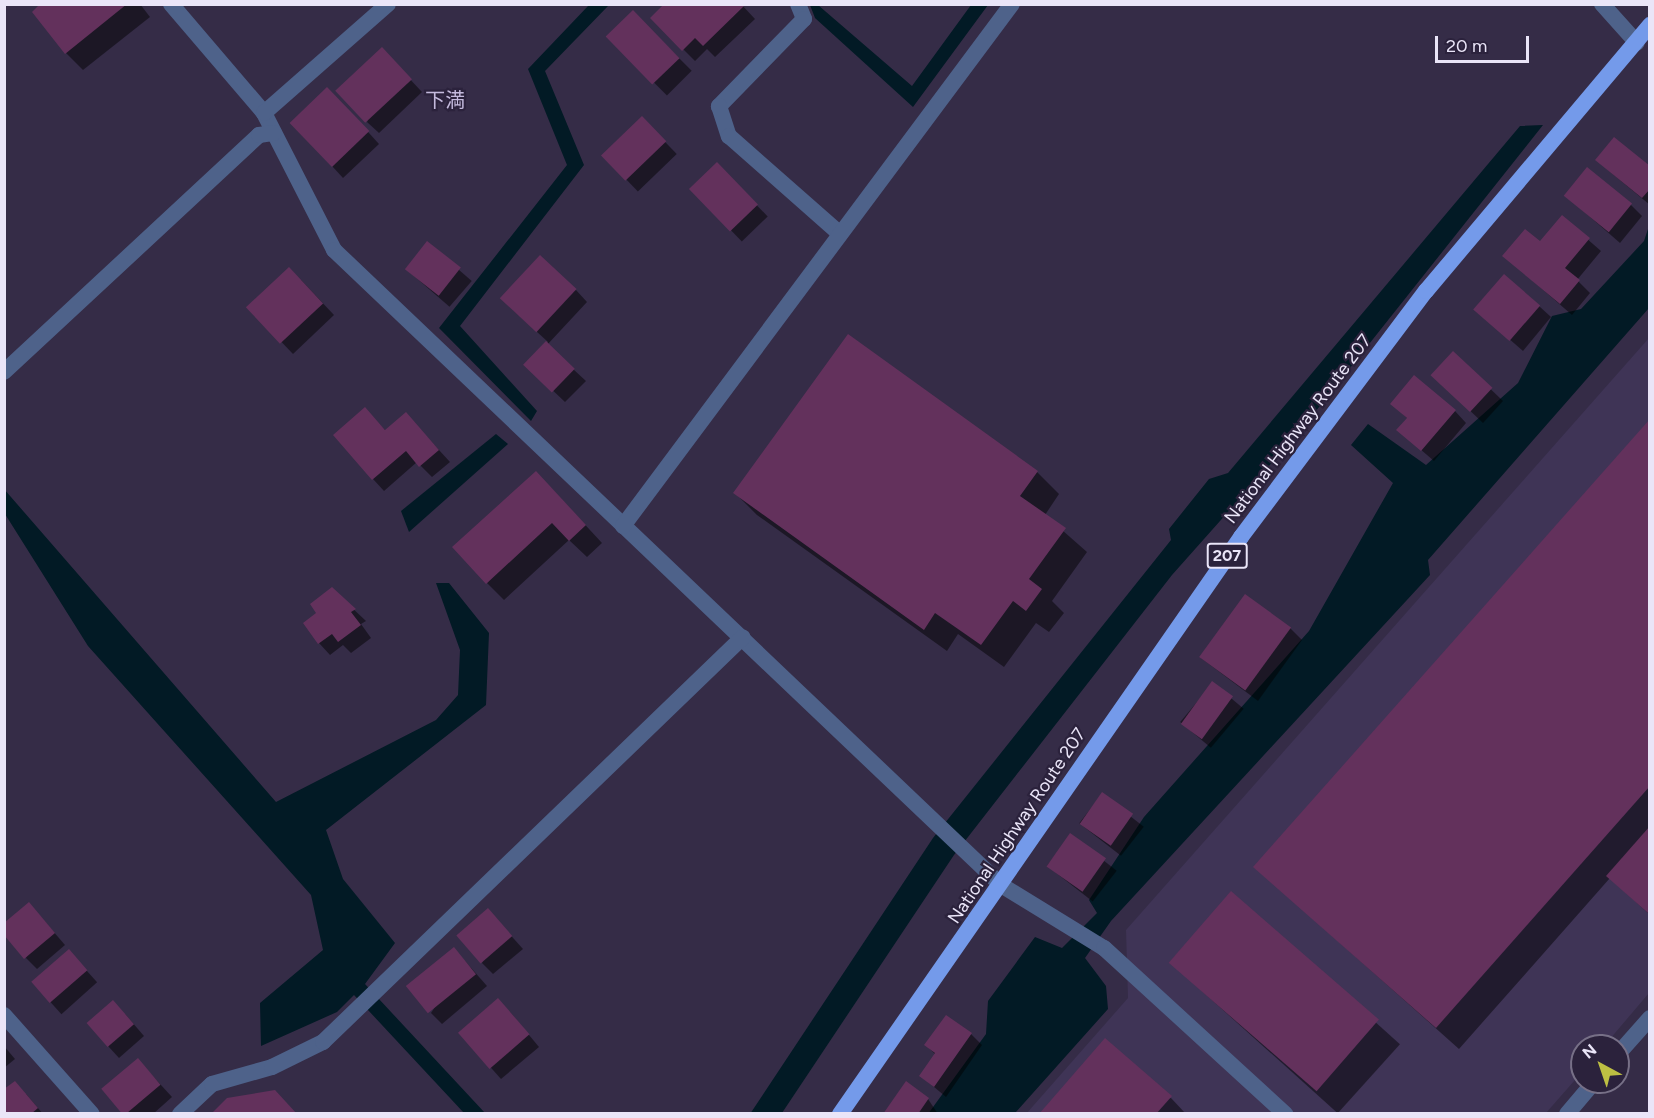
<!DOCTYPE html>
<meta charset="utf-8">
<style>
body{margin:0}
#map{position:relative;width:1654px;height:1118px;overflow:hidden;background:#352c47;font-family:Figtree,"Noto Sans JP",sans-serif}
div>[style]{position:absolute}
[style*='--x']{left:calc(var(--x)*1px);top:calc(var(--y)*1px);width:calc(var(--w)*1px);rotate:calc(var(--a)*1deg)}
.built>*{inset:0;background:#3f3456}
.water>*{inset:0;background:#021a25}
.shadow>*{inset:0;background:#0007;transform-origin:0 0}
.building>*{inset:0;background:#63315c;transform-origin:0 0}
.minor>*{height:16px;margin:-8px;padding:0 8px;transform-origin:8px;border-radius:8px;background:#4e628a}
.trunk>*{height:16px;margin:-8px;padding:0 8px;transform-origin:8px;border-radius:8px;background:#749aea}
span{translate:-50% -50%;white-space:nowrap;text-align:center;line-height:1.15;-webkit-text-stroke:4.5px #2b223c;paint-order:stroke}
.shield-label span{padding:2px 4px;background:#2b223c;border:2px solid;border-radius:4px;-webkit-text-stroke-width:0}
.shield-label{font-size:16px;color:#eae5f8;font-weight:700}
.street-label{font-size:18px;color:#eae5f8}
.neighbourhood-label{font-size:20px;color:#c4badd}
.frame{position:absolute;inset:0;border:6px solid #eae5f8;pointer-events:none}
.north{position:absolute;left:1570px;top:1034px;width:60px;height:60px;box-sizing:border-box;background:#2b223c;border:2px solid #777087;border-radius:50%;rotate:320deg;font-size:16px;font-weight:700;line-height:24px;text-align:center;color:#eae5f8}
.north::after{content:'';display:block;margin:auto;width:21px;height:27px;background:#bdbf43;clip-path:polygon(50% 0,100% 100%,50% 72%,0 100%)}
.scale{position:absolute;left:1435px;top:36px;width:94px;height:27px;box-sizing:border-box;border:3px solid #eae5f8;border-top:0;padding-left:8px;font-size:18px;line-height:21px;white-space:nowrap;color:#eae5f8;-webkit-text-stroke:4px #2b223c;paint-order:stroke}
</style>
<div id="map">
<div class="built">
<div style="clip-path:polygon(1649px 338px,1649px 993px,1604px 1046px,1582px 1046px,1582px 1072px,1546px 1113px,1026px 1114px,1128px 998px,1126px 930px)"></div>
</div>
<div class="water">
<div style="clip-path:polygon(589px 5px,609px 5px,545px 71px,584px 165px,460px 326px,537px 411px,531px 421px,439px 328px,567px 165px,528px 69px)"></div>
<div style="clip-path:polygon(810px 5px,818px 5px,912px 86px,971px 5px,988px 5px,913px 107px,815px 18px)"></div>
<div style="clip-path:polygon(1543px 125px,1300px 431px,1172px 575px,954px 855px,782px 1113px,750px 1114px,933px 838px,1171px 540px,1169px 529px,1209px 479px,1228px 473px,1520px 126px)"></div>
<div style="clip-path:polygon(1649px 226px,1649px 308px,1428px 560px,1430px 575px,1111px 921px,1085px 958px,1106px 986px,1108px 1009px,1015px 1113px,928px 1114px,986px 1034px,988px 1001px,1035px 937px,1062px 948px,1097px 913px,1089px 900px,1144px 817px,1309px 631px,1393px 483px,1351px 445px,1368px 424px,1426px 465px,1518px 383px,1552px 316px,1581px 309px,1644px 241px)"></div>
<div style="clip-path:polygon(496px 434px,508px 444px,409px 532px,401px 511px)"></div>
<div style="clip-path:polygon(4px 489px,276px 802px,436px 720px,458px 695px,460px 650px,436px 583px,449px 583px,489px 633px,486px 705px,326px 830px,343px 879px,395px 943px,365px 984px,485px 1113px,464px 1113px,354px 995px,337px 1012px,261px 1046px,260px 1003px,323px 950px,311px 895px,88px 646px,5px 514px)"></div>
</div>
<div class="shadow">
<div style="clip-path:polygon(43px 4px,140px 4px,150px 17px,83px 70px,66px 53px)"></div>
<div style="clip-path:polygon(741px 4px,755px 19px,715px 57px,707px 49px,695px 61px,652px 18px)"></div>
<div style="left:633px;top:12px;width:83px;height:35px;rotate:45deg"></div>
<div style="clip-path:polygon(393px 61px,422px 92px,379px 133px,367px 122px)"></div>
<div style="clip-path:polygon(339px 100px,379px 144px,343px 178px,332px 166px)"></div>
<div style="left:642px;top:118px;width:50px;height:54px;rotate:46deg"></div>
<div style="clip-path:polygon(1597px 160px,1650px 168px,1650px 205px,1609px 171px)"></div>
<div style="left:717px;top:164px;width:73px;height:36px;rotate:46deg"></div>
<div style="clip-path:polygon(1566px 196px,1631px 205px,1642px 216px,1620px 243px)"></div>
<div style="clip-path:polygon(1562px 217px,1601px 251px,1577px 280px,1590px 293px,1572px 315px,1504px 256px,1540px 243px)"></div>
<div style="left:428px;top:243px;width:58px;height:34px;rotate:41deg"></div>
<div style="clip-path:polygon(301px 280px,334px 315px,293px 354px,248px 307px)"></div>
<div style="clip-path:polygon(576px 290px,587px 302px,547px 345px,586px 381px,565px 402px,526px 365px,548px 342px,513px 310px)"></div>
<div style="clip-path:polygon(1539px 306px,1551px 317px,1523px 351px,1476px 310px)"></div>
<div style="clip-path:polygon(1453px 353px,1503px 401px,1483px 423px,1444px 386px)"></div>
<div style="clip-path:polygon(1392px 404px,1455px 411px,1466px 423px,1434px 461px,1398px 430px,1408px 419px)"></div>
<div style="clip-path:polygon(365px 409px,386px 431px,406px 414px,450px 462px,432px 477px,417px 462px,384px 491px,373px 479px)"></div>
<div style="clip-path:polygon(1650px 421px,1650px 915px,1610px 878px,1459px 1049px,1255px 867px)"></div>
<div style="clip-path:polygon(1037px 472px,1059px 494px,1045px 515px,1087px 552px,1052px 601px,1064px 613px,1049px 632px,1036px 623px,1004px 667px,958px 634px,947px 651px,757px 515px,735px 493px)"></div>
<div style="clip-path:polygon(553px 490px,602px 543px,587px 557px,569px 540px,504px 600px,487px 583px)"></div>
<div style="clip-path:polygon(332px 589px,366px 621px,361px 624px,371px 638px,351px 653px,343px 645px,330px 655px,319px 643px,319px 613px)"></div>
<div style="clip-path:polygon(1290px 628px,1302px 640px,1258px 701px,1201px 658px)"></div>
<div style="left:1213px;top:683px;width:40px;height:51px;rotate:40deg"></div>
<div style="left:1102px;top:794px;width:53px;height:37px;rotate:38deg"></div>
<div style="left:1071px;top:835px;width:58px;height:39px;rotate:38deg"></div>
<div style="left:1232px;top:893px;width:226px;height:93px;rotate:42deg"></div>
<div style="clip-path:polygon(40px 916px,65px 945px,37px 969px,26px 958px)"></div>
<div style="clip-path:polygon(499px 922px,523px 949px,493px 974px,482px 963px)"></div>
<div style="left:69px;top:951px;width:42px;height:48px;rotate:48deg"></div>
<div style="clip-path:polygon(465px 961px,487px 986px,442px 1024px,431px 1013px)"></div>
<div style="clip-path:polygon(510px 1012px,539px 1047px,501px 1079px,460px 1033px)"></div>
<div style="clip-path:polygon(125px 1014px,144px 1036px,119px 1058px,108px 1046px)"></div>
<div style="clip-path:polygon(971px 1034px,982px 1045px,946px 1097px,921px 1076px,936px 1055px,926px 1045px)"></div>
<div style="clip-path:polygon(4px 1046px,15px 1059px,4px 1068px)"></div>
<div style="clip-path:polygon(138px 1060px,172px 1097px,153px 1114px,125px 1114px,104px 1089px)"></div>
<div style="clip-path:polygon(26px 1094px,43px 1114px,4px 1114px)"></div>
<div style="clip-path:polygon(1171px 1098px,1186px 1114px,1041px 1114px)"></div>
<div style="clip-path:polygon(928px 1099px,938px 1114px,885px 1114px)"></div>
</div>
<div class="building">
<div style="clip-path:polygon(40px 4px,127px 4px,65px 54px,32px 12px)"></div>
<div style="clip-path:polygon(664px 4px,743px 4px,744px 6px,703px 46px,695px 38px,682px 51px,650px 18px)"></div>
<div style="left:633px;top:10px;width:67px;height:38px;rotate:46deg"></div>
<div style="left:382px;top:47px;width:44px;height:64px;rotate:47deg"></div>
<div style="left:327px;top:87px;width:61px;height:52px;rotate:46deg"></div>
<div style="left:642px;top:116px;width:35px;height:57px;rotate:46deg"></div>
<div style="clip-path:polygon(1614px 137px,1650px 166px,1650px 189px,1642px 198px,1595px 160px)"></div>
<div style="left:717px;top:162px;width:59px;height:39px;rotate:46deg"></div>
<div style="left:1587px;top:167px;width:58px;height:37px;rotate:39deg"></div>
<div style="clip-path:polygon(1562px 215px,1590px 238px,1565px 268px,1580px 280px,1560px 304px,1502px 256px,1525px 229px,1540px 241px)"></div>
<div style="left:427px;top:241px;width:43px;height:36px;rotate:38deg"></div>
<div style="left:540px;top:255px;width:50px;height:59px;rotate:43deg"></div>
<div style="left:289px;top:267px;width:50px;height:59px;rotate:47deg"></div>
<div style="left:1504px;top:274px;width:48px;height:47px;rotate:41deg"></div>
<div style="clip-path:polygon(848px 334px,1038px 471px,1020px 496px,1066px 528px,1029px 579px,1042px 589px,1026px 611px,1013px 601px,981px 645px,935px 613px,924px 630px,733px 493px)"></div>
<div style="left:546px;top:341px;width:40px;height:33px;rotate:44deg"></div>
<div style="left:1453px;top:351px;width:54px;height:33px;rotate:43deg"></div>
<div style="clip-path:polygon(1414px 375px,1456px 410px,1421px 451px,1396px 430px,1407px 418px,1390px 404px)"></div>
<div style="clip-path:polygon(365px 407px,385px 430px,406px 412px,439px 450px,419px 467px,406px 451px,372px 480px,333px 435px)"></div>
<div style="clip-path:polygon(1650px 419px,1650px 786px,1436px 1028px,1253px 867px)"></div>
<div style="clip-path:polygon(536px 471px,586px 525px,569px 541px,552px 523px,486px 584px,452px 547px)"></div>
<div style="clip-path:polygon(332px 587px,356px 609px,351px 612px,361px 625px,338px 642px,332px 634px,318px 644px,303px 623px,316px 613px,310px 604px)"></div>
<div style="left:1245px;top:594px;width:57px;height:78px;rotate:36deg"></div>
<div style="left:1212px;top:681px;width:26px;height:53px;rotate:36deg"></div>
<div style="left:1102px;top:792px;width:38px;height:39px;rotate:35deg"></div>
<div style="clip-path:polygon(1650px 826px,1650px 912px,1648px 913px,1606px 876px)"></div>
<div style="left:1070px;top:833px;width:44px;height:41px;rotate:35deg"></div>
<div style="left:1231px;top:891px;width:196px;height:95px;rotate:41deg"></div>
<div style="clip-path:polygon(29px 902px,55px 933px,24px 959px,4px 935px,4px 923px)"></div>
<div style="left:488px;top:908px;width:37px;height:42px;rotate:49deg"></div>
<div style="left:454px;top:947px;width:35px;height:62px;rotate:51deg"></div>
<div style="left:69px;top:949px;width:28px;height:50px;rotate:49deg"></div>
<div style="left:498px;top:998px;width:48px;height:53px;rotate:49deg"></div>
<div style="left:113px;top:1000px;width:32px;height:35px;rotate:49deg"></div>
<div style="clip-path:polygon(946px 1015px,972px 1033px,934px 1087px,919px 1076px,935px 1053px,924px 1045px)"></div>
<div style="clip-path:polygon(1105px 1038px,1172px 1096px,1156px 1114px,1039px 1114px)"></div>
<div style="left:138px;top:1058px;width:35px;height:48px;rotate:50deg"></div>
<div style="clip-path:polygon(15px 1081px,38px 1108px,31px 1114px,4px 1114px,4px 1089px)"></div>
<div style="clip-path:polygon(906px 1081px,929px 1098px,918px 1114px,883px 1114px)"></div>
<div style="clip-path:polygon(275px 1090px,297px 1114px,211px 1114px,227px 1098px)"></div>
</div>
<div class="minor">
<div style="--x:171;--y:4;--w:143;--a:49.5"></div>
<div style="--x:264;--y:113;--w:154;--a:62.9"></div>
<div style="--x:334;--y:250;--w:921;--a:43.59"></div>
<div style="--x:1001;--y:885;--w:121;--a:31.5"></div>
<div style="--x:1104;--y:948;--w:246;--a:42.5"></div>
<div style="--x:798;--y:4;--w:16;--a:68"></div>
<div style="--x:804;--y:19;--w:122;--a:134.3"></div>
<div style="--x:719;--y:106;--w:32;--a:72"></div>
<div style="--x:729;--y:136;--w:148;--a:41.4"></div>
<div style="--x:1602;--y:4;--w:52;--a:48.1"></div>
<div style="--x:264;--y:113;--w:165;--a:-41.3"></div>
<div style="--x:4;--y:372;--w:348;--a:-42.9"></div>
<div style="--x:259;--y:135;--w:15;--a:-8"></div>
<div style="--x:623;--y:526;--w:651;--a:-53.31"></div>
<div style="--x:4;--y:1015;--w:132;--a:48.4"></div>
<div style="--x:1618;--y:1054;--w:48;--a:-48.4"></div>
<div style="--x:180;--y:1114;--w:44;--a:-43.2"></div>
<div style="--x:212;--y:1084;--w:62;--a:-15.8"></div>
<div style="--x:272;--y:1067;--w:57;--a:-26.1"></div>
<div style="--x:323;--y:1042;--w:583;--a:-43.96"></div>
<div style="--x:1567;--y:1114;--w:42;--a:-49.8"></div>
</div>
<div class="trunk">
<div style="--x:840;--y:1114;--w:703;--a:-55.2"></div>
<div style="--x:1241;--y:537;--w:308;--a:-53.1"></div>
<div style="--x:1426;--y:291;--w:348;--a:-49.9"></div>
</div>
<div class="shield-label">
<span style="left:1227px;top:556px">207</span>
</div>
<div class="street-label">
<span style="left:1298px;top:429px;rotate:-53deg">National Highway Route 207</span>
<span style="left:1017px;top:826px;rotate:-56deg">National Highway Route 207</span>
</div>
<div class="neighbourhood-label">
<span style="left:445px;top:100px">下満</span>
</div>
<div class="frame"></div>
<div class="north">N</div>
<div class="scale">20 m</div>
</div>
